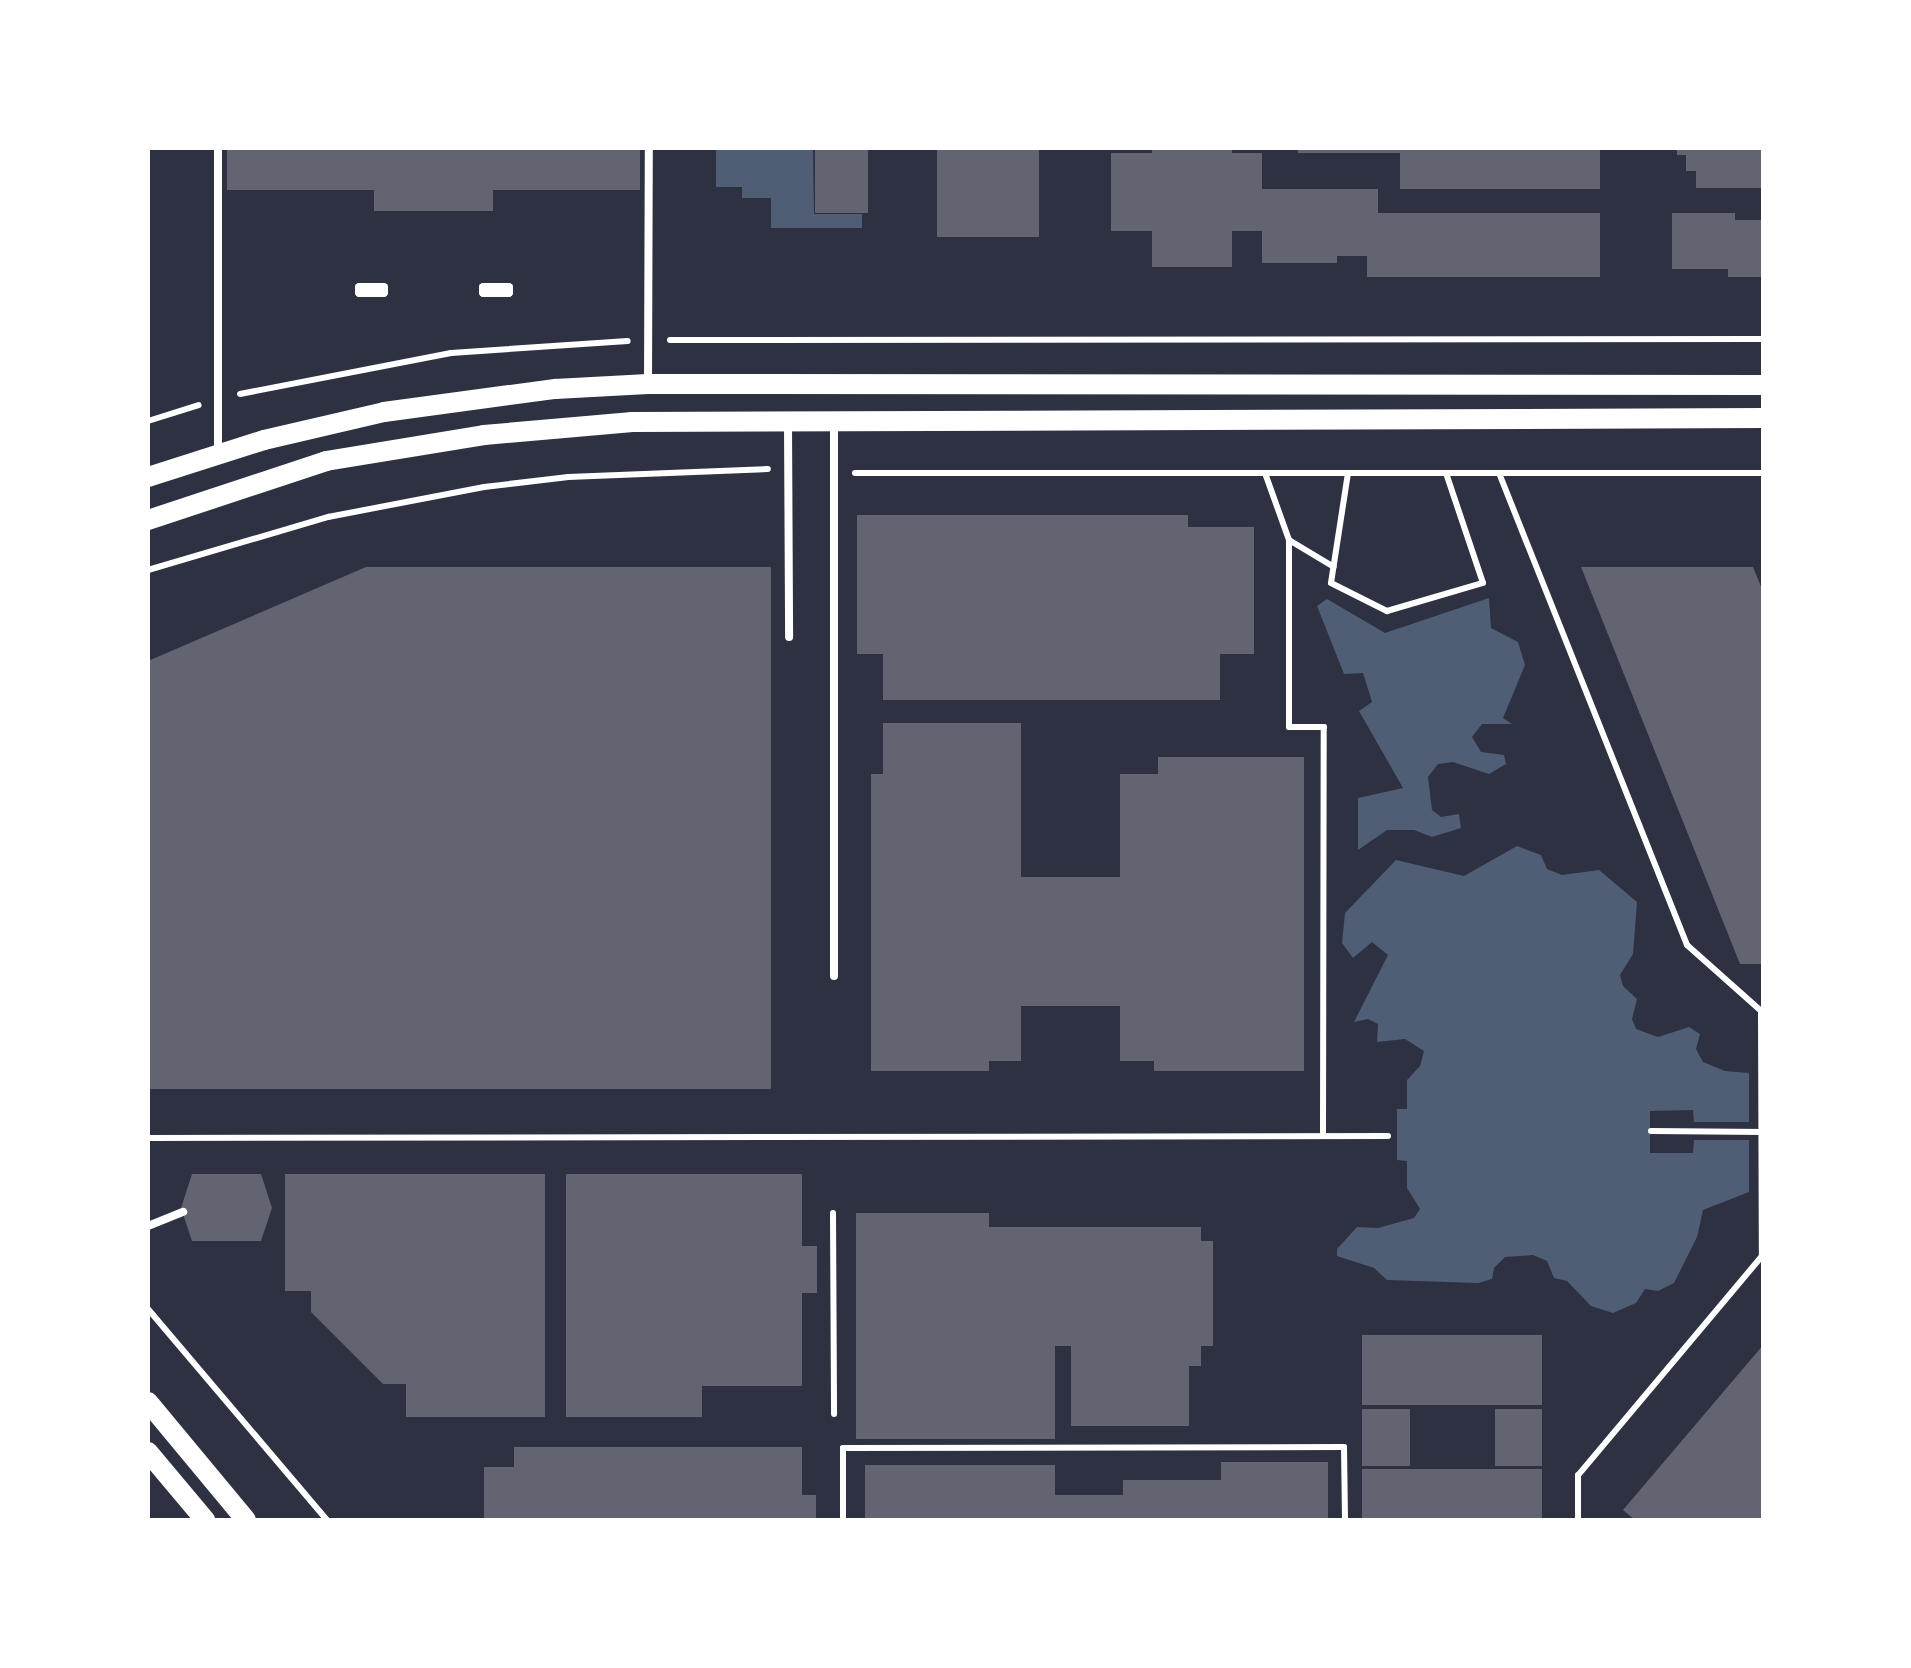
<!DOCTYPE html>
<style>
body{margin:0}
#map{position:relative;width:1911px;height:1668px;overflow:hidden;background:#2d3142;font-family:Jost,sans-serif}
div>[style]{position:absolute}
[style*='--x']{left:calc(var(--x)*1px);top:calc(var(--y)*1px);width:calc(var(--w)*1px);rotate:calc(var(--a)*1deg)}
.water>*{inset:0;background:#4f5d75}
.building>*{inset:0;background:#626471;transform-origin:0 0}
.path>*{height:6px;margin:-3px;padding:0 3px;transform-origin:3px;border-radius:3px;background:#fff}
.service>*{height:8px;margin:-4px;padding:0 4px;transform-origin:4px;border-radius:4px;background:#fff}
.pedestrian>*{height:9px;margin:-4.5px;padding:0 4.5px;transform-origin:4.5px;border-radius:4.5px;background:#fff}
.secondary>*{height:20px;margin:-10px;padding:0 10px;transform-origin:10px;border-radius:10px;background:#fff}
span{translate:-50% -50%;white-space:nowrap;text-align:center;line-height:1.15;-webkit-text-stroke:10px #fff;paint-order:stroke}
.frame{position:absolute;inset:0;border:150px solid #fff;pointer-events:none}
</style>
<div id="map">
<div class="water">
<div style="clip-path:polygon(716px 148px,813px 148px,814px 214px,862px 214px,862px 228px,771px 228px,771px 198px,742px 198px,742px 187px,716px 187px)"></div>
<div style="clip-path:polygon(1489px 598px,1491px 628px,1518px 642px,1525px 665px,1503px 718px,1512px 724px,1482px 724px,1472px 737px,1481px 752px,1504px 755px,1506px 764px,1489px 774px,1453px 762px,1438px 764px,1428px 777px,1432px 810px,1441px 817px,1459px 814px,1461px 828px,1432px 837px,1414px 830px,1387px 830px,1358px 850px,1358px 798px,1403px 788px,1359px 711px,1372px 702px,1363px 673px,1344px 674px,1317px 606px,1327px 599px,1385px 633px)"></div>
<div style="clip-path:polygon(1517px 846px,1541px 855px,1547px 869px,1562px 875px,1599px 870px,1637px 902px,1633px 954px,1620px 975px,1623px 986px,1637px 999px,1632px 1019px,1636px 1029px,1658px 1037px,1689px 1027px,1700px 1034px,1696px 1049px,1703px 1062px,1725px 1071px,1749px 1073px,1749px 1122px,1694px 1122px,1693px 1110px,1650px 1111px,1650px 1153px,1693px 1153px,1694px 1140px,1749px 1140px,1749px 1192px,1703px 1210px,1697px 1237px,1674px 1283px,1658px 1291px,1645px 1289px,1636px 1303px,1613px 1313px,1591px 1306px,1567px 1281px,1554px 1278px,1547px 1261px,1533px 1255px,1505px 1257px,1494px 1268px,1492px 1279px,1478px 1283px,1387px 1280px,1374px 1268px,1337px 1256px,1337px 1249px,1357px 1227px,1378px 1228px,1414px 1218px,1420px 1209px,1407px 1188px,1407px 1161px,1397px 1160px,1397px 1109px,1407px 1109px,1407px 1080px,1420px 1066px,1424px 1051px,1405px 1039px,1377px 1042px,1378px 1024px,1368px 1019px,1354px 1022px,1388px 955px,1372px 942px,1353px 958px,1342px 943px,1345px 913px,1396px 860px,1464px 876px)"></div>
</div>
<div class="building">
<div style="clip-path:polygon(227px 148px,640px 148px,640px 190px,493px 190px,493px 211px,374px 211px,374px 190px,227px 190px)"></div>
<div style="left:815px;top:148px;width:53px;height:65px"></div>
<div style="left:937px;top:148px;width:102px;height:89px"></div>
<div style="clip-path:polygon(1152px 148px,1232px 148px,1232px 153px,1262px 153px,1262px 189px,1378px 189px,1378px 213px,1600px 213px,1600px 277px,1367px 277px,1367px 256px,1337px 256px,1337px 263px,1262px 263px,1262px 231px,1232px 231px,1232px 267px,1152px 267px,1152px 231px,1111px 231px,1111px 153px,1152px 153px)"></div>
<div style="clip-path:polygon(1298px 148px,1600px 148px,1600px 189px,1400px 189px,1400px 153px,1298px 153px)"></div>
<div style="clip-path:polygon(1677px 148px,1764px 148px,1764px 188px,1696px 188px,1696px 171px,1686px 171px,1686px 155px,1677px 155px)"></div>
<div style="clip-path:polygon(1672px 213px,1735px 213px,1735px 220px,1764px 220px,1764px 277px,1728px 277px,1728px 269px,1672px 269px)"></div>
<div style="clip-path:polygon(857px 515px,1188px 515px,1188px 527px,1254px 527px,1254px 654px,1220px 654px,1220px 700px,883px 700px,883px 654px,857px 654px)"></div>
<div style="clip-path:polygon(366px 567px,771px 567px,771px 1089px,148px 1089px,148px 661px)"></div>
<div style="clip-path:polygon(1581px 567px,1753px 567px,1764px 594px,1764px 964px,1740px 964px)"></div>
<div style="clip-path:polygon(883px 723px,1021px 723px,1021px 877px,1120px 877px,1120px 774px,1158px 774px,1158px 757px,1304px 757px,1304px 1071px,1154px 1071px,1154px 1061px,1120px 1061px,1120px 1006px,1021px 1006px,1021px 1061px,989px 1061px,989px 1071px,871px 1071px,871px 774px,883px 774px)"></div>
<div style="clip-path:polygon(192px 1174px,261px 1174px,272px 1208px,261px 1241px,192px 1241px,181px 1208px)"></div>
<div style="clip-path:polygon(285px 1174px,545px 1174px,545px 1417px,406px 1417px,406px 1384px,383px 1384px,311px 1312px,311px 1291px,285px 1291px)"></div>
<div style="clip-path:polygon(566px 1174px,802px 1174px,802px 1246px,817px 1246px,817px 1293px,802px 1293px,802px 1386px,702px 1386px,702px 1417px,566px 1417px)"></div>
<div style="clip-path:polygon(856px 1213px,989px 1213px,989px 1227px,1201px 1227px,1201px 1241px,1213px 1241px,1213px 1346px,1201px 1346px,1201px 1366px,1189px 1366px,1189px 1426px,1071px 1426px,1071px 1346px,1055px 1346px,1055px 1439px,856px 1439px)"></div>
<div style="left:1362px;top:1335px;width:180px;height:70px"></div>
<div style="clip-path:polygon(1764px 1344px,1764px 1520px,1635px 1520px,1623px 1510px)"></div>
<div style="left:1362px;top:1409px;width:48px;height:57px"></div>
<div style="left:1495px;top:1409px;width:47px;height:57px"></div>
<div style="clip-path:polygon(514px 1447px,802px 1447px,802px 1495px,816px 1495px,816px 1520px,484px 1520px,484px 1467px,514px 1467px)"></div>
<div style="clip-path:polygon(1221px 1462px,1328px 1462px,1328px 1520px,865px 1520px,865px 1465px,1055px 1465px,1055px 1495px,1123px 1495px,1123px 1480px,1221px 1480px)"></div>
<div style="left:1362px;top:1469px;width:180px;height:51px"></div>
</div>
<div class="path">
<div style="--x:670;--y:340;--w:1094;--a:-0.05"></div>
<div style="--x:240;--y:394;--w:215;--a:-11"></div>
<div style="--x:451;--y:353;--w:177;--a:-3.9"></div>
<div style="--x:148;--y:421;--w:53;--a:-17.4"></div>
<div style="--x:855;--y:473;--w:909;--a:0"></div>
<div style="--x:1265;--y:473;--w:71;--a:70.3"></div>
<div style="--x:1348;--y:473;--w:111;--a:98.8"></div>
<div style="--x:1331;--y:583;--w:63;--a:26.6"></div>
<div style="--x:1387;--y:611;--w:100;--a:-16.3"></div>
<div style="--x:1483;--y:583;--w:116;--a:-108.6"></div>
<div style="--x:1499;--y:473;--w:508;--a:68.28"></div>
<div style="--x:1687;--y:945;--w:99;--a:41.7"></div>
<div style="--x:1761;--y:1011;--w:245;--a:89.8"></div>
<div style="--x:1762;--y:1256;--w:286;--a:130"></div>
<div style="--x:1578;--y:1475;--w:45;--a:90"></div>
<div style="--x:148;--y:570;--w:188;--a:-16.4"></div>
<div style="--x:328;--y:517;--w:159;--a:-10.9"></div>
<div style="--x:484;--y:487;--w:85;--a:-6.8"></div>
<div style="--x:568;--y:477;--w:200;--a:-2.3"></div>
<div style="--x:1651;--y:1131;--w:113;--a:0.5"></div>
<div style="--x:1323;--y:1136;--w:409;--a:-89.9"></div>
<div style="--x:1324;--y:727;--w:35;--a:180"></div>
<div style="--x:1289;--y:727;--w:187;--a:-90"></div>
<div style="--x:1289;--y:540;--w:52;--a:31"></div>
<div style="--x:148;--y:1138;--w:1240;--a:-0.09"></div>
<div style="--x:833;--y:1213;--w:201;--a:89.7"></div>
<div style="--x:148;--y:1309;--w:277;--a:49.7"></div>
<div style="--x:843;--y:1520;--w:72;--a:-90"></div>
<div style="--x:843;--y:1448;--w:501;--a:-0.11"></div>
<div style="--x:1344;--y:1447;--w:73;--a:89.2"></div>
</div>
<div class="service">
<div style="--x:218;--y:148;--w:305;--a:90"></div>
<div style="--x:648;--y:383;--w:235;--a:-89.8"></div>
<div style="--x:788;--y:424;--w:213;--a:89.7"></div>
<div style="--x:834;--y:424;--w:552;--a:90"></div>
<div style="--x:148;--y:1226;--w:38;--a:-22"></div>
</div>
<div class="pedestrian">
<div style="--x:359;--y:287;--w:24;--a:0"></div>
<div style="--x:383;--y:287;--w:5;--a:90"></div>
<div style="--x:383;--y:292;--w:24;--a:180"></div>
<div style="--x:359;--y:292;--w:5;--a:-90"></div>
<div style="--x:483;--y:287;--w:25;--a:0"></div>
<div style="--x:508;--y:287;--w:5;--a:90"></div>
<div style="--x:508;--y:292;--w:25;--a:180"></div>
<div style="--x:483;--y:292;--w:5;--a:-90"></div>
</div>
<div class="secondary">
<div style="--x:148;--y:477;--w:122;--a:-17.7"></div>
<div style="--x:264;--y:440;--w:123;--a:-13.1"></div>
<div style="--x:384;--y:412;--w:173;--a:-7.7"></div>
<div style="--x:555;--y:389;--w:93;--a:-3.1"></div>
<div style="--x:648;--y:384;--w:1116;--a:0.05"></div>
<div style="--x:148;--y:520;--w:188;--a:-18.3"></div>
<div style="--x:326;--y:461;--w:160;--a:-9.3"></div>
<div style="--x:484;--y:435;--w:149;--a:-5"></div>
<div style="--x:632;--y:422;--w:1132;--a:-0.2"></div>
<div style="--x:148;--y:1402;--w:153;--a:50.3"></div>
<div style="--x:148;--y:1452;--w:89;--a:50"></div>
</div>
<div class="frame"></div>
</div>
